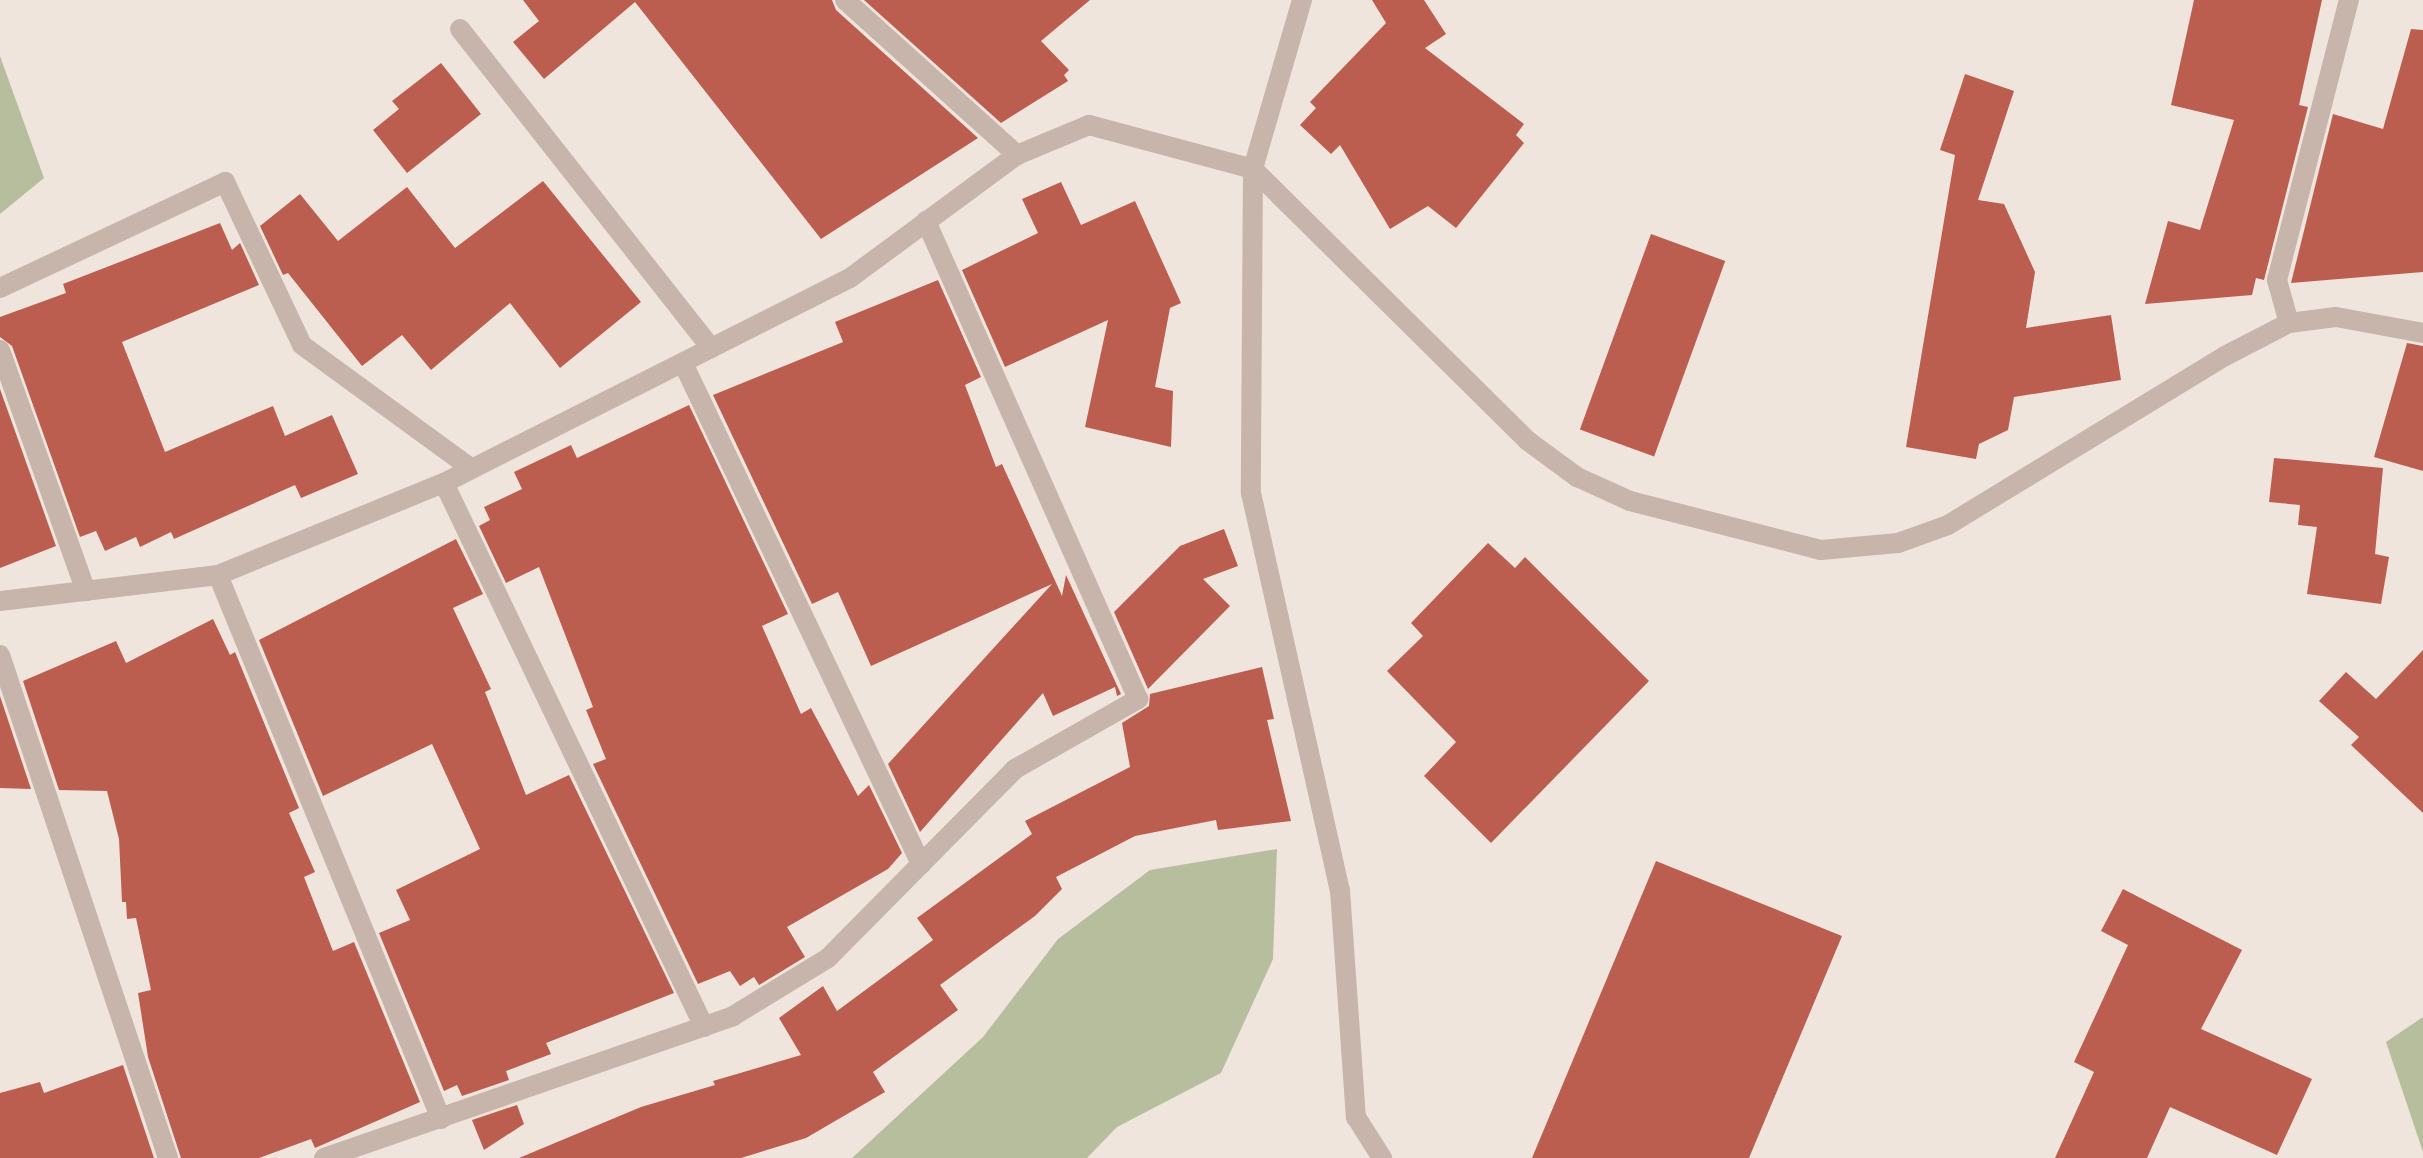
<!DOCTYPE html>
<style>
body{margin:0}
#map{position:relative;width:2423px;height:1158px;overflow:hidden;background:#f0e5dd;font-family:"Public Sans",sans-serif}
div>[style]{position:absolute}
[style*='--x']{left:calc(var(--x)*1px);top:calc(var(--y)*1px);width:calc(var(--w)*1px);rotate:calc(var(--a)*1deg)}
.green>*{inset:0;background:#b7be9e}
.building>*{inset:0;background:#bb5e50;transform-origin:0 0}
.minor>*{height:20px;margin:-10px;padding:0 10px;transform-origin:10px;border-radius:10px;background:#c7b4aa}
span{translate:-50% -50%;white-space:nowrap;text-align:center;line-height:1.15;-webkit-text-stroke:7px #f8efe9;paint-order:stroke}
</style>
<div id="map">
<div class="green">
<div style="clip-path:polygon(0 56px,44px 178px,0 214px)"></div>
<div style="clip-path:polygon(1277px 849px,1273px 959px,1221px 1073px,1117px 1127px,1087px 1158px,852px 1158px,983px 1037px,1058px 939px,1150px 870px)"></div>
<div style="clip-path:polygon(2423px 1017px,2423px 1152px,2386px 1042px)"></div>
</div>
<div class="building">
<div style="clip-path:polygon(523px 0,832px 0,836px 10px,978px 138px,821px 239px,635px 2px,544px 79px,513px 42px,539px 21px)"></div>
<div style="clip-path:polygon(864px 0,1090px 0,1041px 41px,1069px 70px,1064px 75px,1068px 81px,1001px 123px)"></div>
<div style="clip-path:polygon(1372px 0,1424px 0,1446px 34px,1425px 48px,1524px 124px,1516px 135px,1524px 143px,1456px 228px,1428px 206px,1390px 229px,1340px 145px,1331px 154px,1300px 125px,1316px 108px,1310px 102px,1386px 23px)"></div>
<div style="clip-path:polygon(2194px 0,2322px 0,2299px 105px,2308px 107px,2264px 280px,2256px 278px,2252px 295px,2145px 304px,2168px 221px,2200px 230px,2234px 120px,2171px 105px)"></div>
<div style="clip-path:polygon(2411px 29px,2423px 30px,2423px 272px,2291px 283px,2333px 114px,2383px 129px)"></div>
<div style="clip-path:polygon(441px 63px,481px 114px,407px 173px,373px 130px,399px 109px,392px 101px)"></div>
<div style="clip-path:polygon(1965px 74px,2014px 91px,1978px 200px,2004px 204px,2035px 272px,2026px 328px,2111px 315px,2121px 380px,2014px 397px,2008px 430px,1979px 444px,1976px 459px,1906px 447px,1955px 155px,1940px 150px)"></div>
<div style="clip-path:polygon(543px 181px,641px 302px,560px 368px,510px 303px,431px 370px,402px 335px,362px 366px,288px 273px,283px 275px,260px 226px,300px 194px,338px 241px,407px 187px,455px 248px)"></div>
<div style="clip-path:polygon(1061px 182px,1081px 225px,1135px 201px,1181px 303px,1170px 308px,1155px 387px,1173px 391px,1171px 447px,1085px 427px,1108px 320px,1005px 367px,962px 270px,1038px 233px,1022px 199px)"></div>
<div style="clip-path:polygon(220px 223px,232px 250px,240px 243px,259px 285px,122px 342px,165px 452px,273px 406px,285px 436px,332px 415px,358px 474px,301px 498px,295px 485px,174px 539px,171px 532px,140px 547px,136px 537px,105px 551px,96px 531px,80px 537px,12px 346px,0 337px,0 317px,66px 293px,63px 284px)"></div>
<div style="left:1651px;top:234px;width:79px;height:208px;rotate:20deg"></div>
<div style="clip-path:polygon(938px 280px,981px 377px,965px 385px,996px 467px,1002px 464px,1062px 596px,1066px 575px,1121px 694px,1117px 696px,1115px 687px,1053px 716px,1043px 693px,920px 832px,888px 764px,1052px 584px,871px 666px,838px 592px,812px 604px,713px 395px,843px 342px,835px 322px)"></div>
<div style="clip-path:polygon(2407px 343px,2423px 346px,2423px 471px,2374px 457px)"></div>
<div style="clip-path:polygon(0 389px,56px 546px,0 568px)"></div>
<div style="clip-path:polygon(689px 405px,788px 614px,762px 626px,801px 714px,811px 708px,858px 796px,869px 785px,902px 853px,888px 869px,787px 927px,805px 957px,759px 985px,754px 977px,740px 986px,730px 971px,698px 984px,593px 764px,606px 759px,586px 710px,593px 707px,539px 567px,506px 583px,479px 526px,490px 520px,484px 507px,522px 489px,514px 472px,571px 445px,577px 458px)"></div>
<div style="clip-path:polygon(2274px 458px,2383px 468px,2375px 554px,2389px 557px,2381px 604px,2307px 594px,2317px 527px,2298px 525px,2300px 505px,2269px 502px)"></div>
<div style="clip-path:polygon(1224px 529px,1238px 566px,1203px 579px,1230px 606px,1148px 689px,1114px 612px,1180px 546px)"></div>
<div style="clip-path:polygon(456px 539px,483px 594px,453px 608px,491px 689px,485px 692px,526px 795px,569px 775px,674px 993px,546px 1043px,551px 1054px,506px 1071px,509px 1080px,462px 1096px,457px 1085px,444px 1091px,379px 933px,410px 920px,396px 890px,480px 849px,432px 744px,323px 796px,259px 640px)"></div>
<div style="clip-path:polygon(1488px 543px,1515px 568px,1525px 557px,1649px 681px,1491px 843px,1424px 776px,1456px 742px,1387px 671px,1423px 636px,1411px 623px)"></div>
<div style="clip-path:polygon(213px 619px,230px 655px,235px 652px,299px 808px,289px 813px,315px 872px,304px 877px,333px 951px,354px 942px,420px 1102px,315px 1148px,311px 1139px,259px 1158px,181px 1158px,148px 1057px,138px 993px,151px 990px,136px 918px,127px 919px,126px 902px,122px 902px,119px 839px,107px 791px,59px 790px,23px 681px,116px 641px,126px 663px)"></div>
<div style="clip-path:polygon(2423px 650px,2423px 813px,2351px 745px,2359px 737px,2319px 701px,2346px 672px,2376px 699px)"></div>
<div style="clip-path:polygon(1262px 667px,1274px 719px,1267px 720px,1291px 821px,1218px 830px,1216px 820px,1135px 836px,1056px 877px,1062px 889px,1035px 916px,940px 985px,958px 1010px,873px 1072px,885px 1092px,806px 1138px,741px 1158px,519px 1158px,641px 1107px,715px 1085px,713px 1081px,801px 1055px,779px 1018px,823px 986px,837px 1011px,933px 940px,917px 918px,1032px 834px,1025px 821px,1130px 767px,1122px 723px,1149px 706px,1150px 694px)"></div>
<div style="clip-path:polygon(0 696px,31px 789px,0 788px)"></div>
<div style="clip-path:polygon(1656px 861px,1842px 936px,1749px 1158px,1532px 1158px)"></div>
<div style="clip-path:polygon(2123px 889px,2242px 950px,2201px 1029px,2312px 1079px,2277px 1155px,2170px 1107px,2147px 1158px,2055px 1158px,2094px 1072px,2074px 1062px,2128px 945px,2101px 931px)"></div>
<div style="clip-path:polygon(123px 1065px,154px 1158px,0 1158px,0 1093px,40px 1082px,44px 1093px)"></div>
<div style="clip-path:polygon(517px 1105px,524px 1124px,484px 1150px,472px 1120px)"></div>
</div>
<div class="minor">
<div style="--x:845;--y:0;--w:232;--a:42"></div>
<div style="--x:1302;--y:0;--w:176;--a:106.2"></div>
<div style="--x:1253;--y:169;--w:324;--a:90.4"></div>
<div style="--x:1251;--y:493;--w:407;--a:77.4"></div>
<div style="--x:1340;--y:890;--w:228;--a:86"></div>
<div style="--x:1356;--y:1117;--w:49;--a:57.6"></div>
<div style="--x:460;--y:29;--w:406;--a:51.8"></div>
<div style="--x:0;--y:288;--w:249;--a:-25.2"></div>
<div style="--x:225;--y:182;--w:180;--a:64.7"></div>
<div style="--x:302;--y:345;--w:210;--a:36.1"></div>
<div style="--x:2289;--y:323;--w:45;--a:-105.6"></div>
<div style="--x:2277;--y:280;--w:289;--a:-75.6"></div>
<div style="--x:0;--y:350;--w:256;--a:70.4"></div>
<div style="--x:683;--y:363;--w:555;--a:64.59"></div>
<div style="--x:444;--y:483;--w:603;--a:64.45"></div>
<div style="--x:218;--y:575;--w:588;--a:67.71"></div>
<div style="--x:0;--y:601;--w:220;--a:-6.8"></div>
<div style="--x:218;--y:575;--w:244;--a:-22.2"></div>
<div style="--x:444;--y:483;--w:455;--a:-26.8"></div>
<div style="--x:850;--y:278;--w:207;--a:-36.4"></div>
<div style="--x:1017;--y:155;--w:78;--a:-22.6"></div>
<div style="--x:1089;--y:125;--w:170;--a:15"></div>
<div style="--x:1253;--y:169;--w:387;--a:44.7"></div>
<div style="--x:1528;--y:441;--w:61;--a:36.3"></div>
<div style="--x:1577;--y:477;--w:58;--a:24.4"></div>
<div style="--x:1630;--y:501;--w:197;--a:14.4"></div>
<div style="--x:1821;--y:550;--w:77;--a:-5.2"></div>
<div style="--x:1898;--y:543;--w:53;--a:-19.8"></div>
<div style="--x:1948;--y:525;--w:324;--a:-31.4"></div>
<div style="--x:2225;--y:356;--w:72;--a:-27.3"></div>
<div style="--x:2289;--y:323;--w:47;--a:-7.3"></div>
<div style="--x:2336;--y:317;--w:88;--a:10.4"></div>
<div style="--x:0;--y:655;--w:530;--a:71.53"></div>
<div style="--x:324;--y:1158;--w:433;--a:-19.1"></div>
<div style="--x:733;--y:1016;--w:111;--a:-31.4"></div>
<div style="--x:828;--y:958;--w:266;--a:-45.3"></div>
<div style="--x:1015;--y:769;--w:142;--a:-29.6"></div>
<div style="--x:1138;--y:699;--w:523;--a:-113.92"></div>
</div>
</div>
